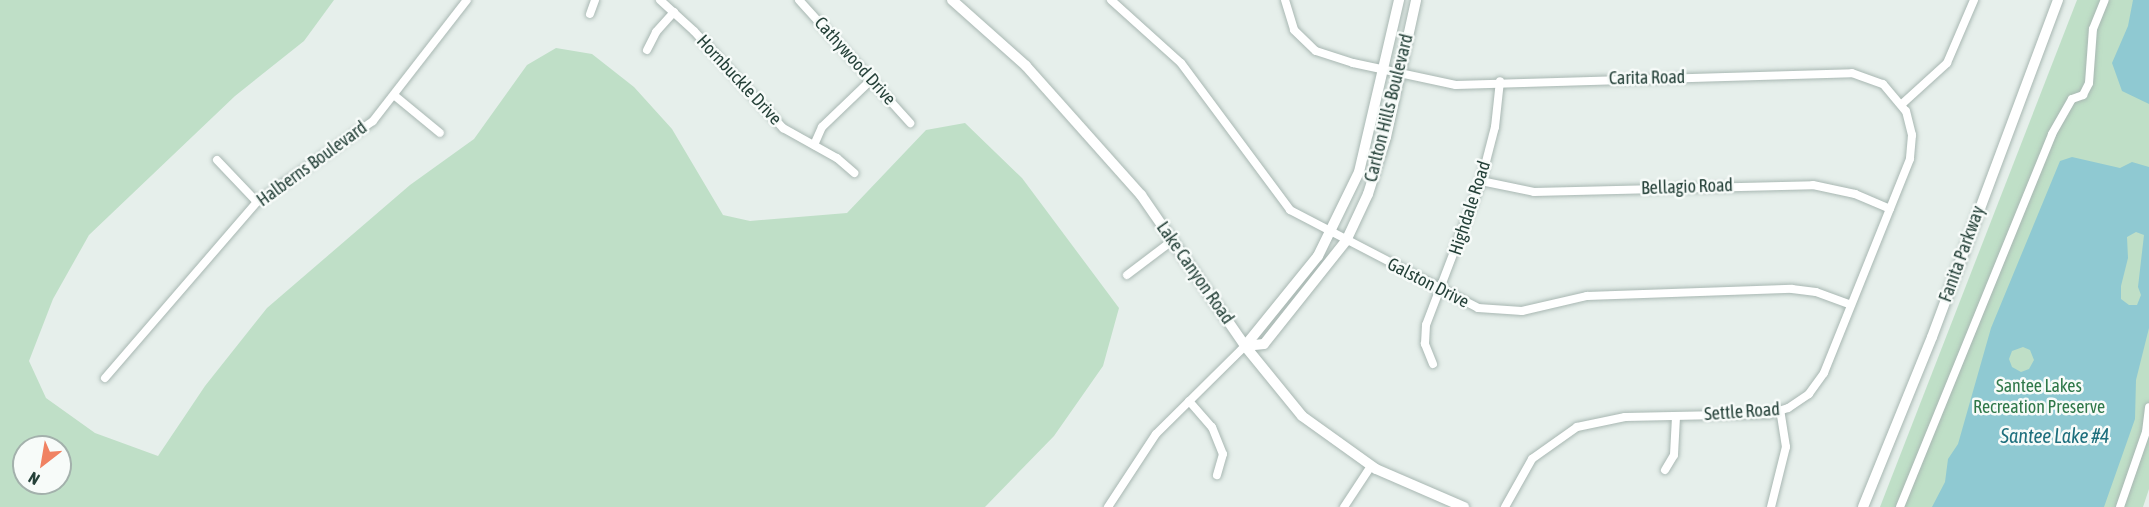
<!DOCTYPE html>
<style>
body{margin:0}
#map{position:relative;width:2149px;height:507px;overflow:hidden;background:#e6efeb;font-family:"Asap Condensed",sans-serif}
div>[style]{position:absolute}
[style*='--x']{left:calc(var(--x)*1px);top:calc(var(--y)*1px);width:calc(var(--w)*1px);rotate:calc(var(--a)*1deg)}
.green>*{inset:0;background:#bfdfc7}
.water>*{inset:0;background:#8fc9d2}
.roads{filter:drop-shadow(0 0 2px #a8b7b2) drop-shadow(0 0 2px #a8b7b2)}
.minor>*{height:8px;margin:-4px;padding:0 4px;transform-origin:4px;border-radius:4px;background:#fff}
.tertiary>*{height:10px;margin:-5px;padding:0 5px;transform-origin:5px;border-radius:5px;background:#fff}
span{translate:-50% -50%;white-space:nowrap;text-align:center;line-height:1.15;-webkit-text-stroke:5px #f7fbf9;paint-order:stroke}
.street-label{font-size:18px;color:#254139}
.park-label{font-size:18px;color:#2f7849}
.water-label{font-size:20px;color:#1e6f7d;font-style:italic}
.north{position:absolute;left:12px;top:435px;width:60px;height:60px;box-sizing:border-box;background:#f7fbf9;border:2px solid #a3b1ac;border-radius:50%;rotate:211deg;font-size:16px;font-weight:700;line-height:24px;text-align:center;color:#254139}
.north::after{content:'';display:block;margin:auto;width:21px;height:27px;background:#f08262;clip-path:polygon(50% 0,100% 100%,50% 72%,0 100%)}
</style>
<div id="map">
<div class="green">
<div style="clip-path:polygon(evenodd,0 0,334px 0,304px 41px,235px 96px,89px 235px,53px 299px,29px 361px,46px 398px,95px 433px,158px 456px,205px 386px,267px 308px,410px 185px,474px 139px,527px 65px,556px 48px,592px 54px,634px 87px,672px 129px,723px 215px,750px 221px,847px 213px,926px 130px,965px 123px,1022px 178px,1119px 308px,1103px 366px,1054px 436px,985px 507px,0 507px,0 0,24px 447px,60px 447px,60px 483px,24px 483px,24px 447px)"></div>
<div style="clip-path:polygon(2077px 0,2149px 0,2149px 489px,2143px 507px,1880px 507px)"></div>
</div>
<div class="water">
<div style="clip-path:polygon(2133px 0,2149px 0,2149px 104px,2122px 91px,2112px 63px,2128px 26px)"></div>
<div style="clip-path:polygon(evenodd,2072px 157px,2120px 168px,2132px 162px,2149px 167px,2149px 328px,2136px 380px,2135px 419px,2104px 507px,1932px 507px,1945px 482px,1948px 459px,1958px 444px,1991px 328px,2060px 161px,2072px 157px,2136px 232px,2144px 235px,2138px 287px,2141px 295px,2137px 305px,2129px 305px,2121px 299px,2121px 286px,2128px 258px,2127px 237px,2136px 232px,2072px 157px,2023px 347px,2030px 350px,2034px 360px,2029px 369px,2021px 372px,2012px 367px,2009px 359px,2012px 351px,2023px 347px)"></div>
</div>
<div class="roads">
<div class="minor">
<div style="--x:660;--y:0;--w:46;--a:42.4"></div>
<div style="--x:694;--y:31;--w:132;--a:47.5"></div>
<div style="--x:783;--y:128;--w:62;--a:29.1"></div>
<div style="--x:837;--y:158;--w:23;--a:41"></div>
<div style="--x:799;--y:0;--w:166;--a:47.9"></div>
<div style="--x:1111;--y:0;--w:94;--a:42"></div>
<div style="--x:1181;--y:63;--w:183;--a:53.4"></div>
<div style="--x:1290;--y:210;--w:212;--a:27.5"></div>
<div style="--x:1478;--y:308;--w:44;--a:3.9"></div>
<div style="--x:1522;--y:311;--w:67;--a:-13"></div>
<div style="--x:1587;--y:296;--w:205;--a:-2"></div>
<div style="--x:1792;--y:289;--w:24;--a:7"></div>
<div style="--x:1816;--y:292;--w:37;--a:20"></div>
<div style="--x:1285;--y:0;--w:31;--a:73"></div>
<div style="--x:1294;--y:30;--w:30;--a:44"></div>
<div style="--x:1316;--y:51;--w:39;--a:18"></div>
<div style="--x:1353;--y:63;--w:105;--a:12.1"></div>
<div style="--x:1456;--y:85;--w:396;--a:-1.7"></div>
<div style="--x:1852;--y:73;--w:33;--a:20"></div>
<div style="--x:1883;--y:84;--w:35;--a:50"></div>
<div style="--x:1906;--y:111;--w:25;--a:76"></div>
<div style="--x:1912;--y:135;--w:24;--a:95"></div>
<div style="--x:1910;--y:159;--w:231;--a:111.9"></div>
<div style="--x:1824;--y:373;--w:26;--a:126"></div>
<div style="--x:1809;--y:394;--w:25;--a:146"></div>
<div style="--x:1788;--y:408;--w:20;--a:162"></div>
<div style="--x:1769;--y:414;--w:144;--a:178.8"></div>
<div style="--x:1625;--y:417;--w:49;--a:168.2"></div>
<div style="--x:1577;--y:427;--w:55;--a:144.6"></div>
<div style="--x:1532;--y:459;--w:55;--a:119.4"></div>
<div style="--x:590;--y:14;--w:15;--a:-70"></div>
<div style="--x:647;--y:50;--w:20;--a:-63"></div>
<div style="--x:656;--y:32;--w:27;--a:-48"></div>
<div style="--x:395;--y:96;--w:58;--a:39.4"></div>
<div style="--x:1902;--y:104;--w:61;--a:-42.3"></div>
<div style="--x:1947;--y:63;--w:69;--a:-66.8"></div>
<div style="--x:814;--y:145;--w:20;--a:-66"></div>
<div style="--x:822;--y:127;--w:69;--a:-43.8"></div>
<div style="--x:217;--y:160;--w:58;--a:46.4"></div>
<div style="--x:1481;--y:181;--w:54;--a:11.7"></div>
<div style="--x:1534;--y:192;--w:279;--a:-1.4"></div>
<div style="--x:1813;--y:185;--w:43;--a:12.1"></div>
<div style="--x:1855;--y:194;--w:38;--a:23"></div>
<div style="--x:1127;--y:275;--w:56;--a:-37.1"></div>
<div style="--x:1433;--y:364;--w:22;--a:-112"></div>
<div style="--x:1425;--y:344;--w:19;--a:-87"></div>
<div style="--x:1426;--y:325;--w:154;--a:-69.1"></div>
<div style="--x:1481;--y:181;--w:56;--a:-75.5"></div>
<div style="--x:1495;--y:127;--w:46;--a:-83.8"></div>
<div style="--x:105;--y:378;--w:233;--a:-49.2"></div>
<div style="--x:257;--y:202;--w:141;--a:-34.9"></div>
<div style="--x:373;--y:121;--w:153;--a:-52.2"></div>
<div style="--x:1189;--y:401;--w:35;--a:49"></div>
<div style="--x:1212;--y:427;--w:29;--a:68"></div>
<div style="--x:1223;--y:454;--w:22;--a:106"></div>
<div style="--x:1665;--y:470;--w:17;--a:-59"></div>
<div style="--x:1674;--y:455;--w:39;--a:-87"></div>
<div style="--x:1108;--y:507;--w:87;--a:-56.7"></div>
<div style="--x:1156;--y:434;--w:125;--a:-44.7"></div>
<div style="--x:1344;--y:507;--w:49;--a:-56.6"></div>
<div style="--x:1771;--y:507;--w:62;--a:-76"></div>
<div style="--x:1786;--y:447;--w:36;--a:-99"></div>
<div style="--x:1900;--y:507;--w:403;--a:-67.8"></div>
<div style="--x:2052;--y:134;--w:40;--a:-60.3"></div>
<div style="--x:2072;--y:99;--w:12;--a:-20"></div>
<div style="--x:2083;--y:95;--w:13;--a:-63"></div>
<div style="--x:2089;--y:83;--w:54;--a:-85.8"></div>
<div style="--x:2093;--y:29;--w:31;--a:-68"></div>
<div style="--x:2120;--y:507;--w:79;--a:-70.9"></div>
<div style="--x:2146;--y:432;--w:25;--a:-83"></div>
</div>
<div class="tertiary">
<div style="--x:952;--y:0;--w:99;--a:41.7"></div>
<div style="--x:1026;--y:66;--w:173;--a:48.3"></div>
<div style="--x:1141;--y:195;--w:183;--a:55.4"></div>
<div style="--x:1245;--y:346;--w:90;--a:50.8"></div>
<div style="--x:1302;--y:416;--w:91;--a:35.6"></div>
<div style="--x:1376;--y:469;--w:96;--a:23.4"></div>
<div style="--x:1245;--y:346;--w:19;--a:-6"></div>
<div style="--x:1264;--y:344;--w:132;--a:-51.5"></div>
<div style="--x:1346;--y:241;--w:52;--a:-64.9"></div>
<div style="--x:1368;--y:194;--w:60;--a:-72.5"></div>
<div style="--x:1386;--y:137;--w:140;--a:-77.6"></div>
<div style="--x:1245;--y:346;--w:116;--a:-51"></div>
<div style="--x:1318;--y:256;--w:93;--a:-64"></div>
<div style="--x:1359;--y:172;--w:177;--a:-76.9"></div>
<div style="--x:1863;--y:507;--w:183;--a:-67.9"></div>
<div style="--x:1932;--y:337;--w:360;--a:-69.5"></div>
</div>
</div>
<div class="street-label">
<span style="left:855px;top:61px;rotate:48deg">Cathywood Drive</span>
<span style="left:1647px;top:78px;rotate:-1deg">Carita Road</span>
<span style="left:739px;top:80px;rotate:47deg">Hornbuckle Drive</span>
<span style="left:1389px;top:108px;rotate:-76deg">Carlton Hills Boulevard</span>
<span style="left:312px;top:164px;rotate:-36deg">Halberns Boulevard</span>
<span style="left:1687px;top:187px;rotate:-2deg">Bellagio Road</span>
<span style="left:1470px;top:208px;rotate:-72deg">Highdale Road</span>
<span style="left:1962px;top:254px;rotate:-70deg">Fanita Parkway</span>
<span style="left:1195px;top:273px;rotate:55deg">Lake Canyon Road</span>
<span style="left:1428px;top:283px;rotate:27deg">Galston Drive</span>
<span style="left:1742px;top:412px;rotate:-4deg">Settle Road</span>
</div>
<div class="park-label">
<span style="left:2039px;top:397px">Santee Lakes<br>Recreation Preserve</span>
</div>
<div class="water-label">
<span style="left:2055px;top:435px">Santee Lake #4</span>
</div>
<div class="north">N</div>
</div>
